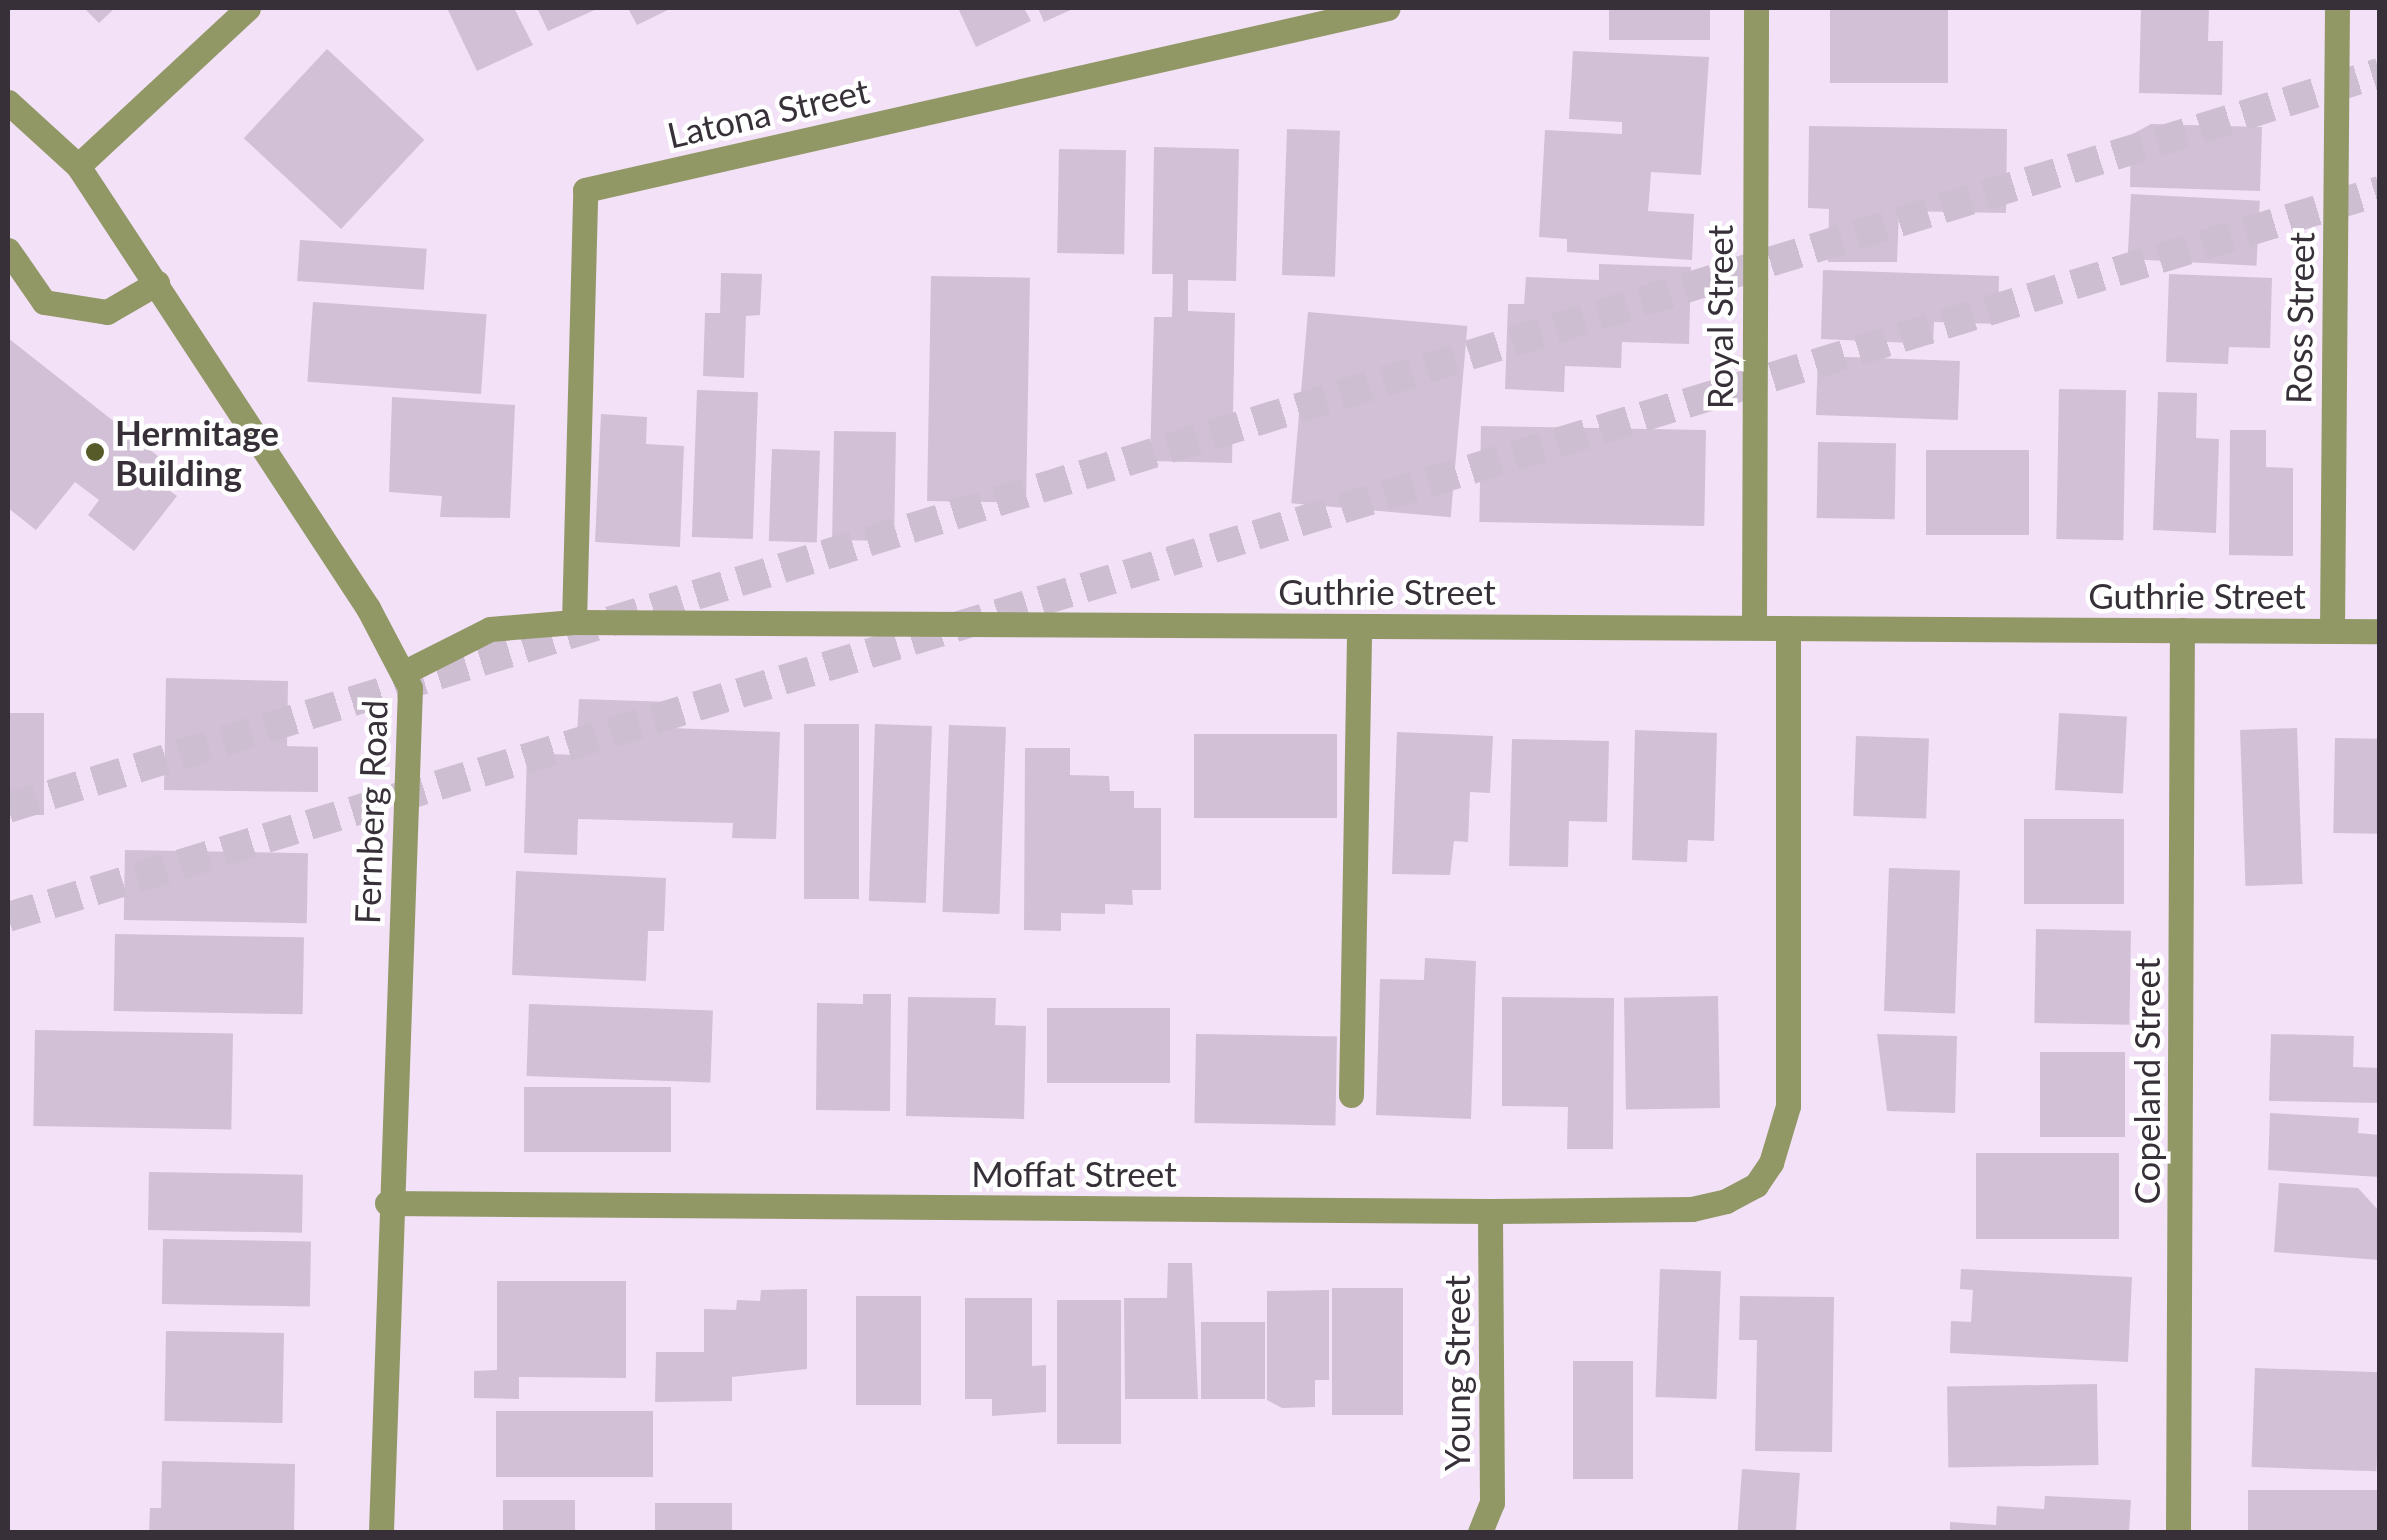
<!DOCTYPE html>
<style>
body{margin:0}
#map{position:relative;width:2387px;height:1540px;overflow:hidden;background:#f3e1f7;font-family:Lato,sans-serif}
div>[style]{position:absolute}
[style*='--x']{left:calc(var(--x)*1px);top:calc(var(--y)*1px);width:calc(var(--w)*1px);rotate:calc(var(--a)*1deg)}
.building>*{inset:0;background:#d2c0d6;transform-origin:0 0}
.highway-tunnel>*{height:30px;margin-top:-15px;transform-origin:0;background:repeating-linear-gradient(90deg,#cdbed1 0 30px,transparent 0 45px)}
.minor>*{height:25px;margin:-12.5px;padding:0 12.5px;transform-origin:12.5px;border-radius:12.5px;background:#919866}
.dots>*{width:28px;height:28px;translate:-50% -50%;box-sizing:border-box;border:5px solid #fff;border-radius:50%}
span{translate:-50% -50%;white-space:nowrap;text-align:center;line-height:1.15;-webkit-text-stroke:9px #fff;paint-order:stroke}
.street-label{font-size:35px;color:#373039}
.poi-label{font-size:35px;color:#373039;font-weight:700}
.left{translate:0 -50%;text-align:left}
.frame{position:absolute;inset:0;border:10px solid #373039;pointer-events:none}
</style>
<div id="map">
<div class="building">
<div style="clip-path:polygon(84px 8px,115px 8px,99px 23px)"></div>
<div style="clip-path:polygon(447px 8px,514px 8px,533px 45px,477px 71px)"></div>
<div style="clip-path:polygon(537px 8px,599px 8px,548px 31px)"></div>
<div style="clip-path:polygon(628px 8px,672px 8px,637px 25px)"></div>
<div style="clip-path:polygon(958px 8px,1024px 8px,1031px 21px,976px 47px)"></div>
<div style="clip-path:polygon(1038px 8px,1075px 8px,1044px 22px)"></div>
<div style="left:1609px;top:8px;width:101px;height:32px"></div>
<div style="left:1830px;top:8px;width:118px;height:75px"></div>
<div style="clip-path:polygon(2141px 8px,2209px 8px,2208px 41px,2223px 41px,2222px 95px,2139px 93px)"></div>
<div style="left:327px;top:49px;width:133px;height:122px;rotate:43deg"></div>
<div style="clip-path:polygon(1573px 51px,1709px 57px,1701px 175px,1651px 172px,1649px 200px,1648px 211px,1694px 214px,1692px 260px,1567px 252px,1567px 239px,1539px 237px,1545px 130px,1622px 134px,1622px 122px,1569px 119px)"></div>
<div style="clip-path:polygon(2151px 124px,2262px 127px,2260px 191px,2130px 187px,2131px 135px)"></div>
<div style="clip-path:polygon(1809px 126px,2007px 129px,2006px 213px,1899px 211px,1897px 262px,1828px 262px,1829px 209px,1808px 208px)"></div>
<div style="left:1287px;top:129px;width:53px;height:146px;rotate:2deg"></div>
<div style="clip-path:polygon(1154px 147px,1239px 149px,1236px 281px,1188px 280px,1188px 311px,1235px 313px,1232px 463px,1150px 461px,1154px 317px,1172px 317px,1173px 274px,1152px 274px)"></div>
<div style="left:1059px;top:149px;width:67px;height:104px;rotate:1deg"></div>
<div style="left:2131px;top:194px;width:129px;height:65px;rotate:3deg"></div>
<div style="left:300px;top:240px;width:127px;height:41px;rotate:4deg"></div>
<div style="clip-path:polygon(1599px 264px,1691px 267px,1689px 344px,1622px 342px,1621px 368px,1565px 366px,1564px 392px,1505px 389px,1508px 304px,1524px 304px,1526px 277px,1599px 280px)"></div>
<div style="clip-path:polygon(1823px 270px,1999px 276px,1998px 324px,1934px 322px,1933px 344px,1821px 339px)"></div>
<div style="clip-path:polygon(721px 273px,762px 274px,760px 315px,746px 316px,744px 378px,703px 376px,705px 313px,720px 313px)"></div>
<div style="clip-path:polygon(2169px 274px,2272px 278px,2270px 348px,2229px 347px,2228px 364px,2166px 362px)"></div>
<div style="left:931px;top:276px;width:99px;height:225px;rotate:1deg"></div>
<div style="left:313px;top:302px;width:174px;height:80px;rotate:4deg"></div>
<div style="left:1308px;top:312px;width:160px;height:192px;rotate:5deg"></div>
<div style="clip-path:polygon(8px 338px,182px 475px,170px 491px,177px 496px,134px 551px,88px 515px,99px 500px,75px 482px,36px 530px,8px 508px)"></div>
<div style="left:1818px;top:356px;width:142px;height:59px;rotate:2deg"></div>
<div style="left:2059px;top:389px;width:67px;height:150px;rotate:1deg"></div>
<div style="left:697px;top:390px;width:61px;height:147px;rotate:2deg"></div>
<div style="clip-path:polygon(2158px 392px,2197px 393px,2196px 438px,2219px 439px,2216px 533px,2153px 530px)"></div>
<div style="clip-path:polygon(392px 397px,515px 405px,510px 518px,440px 517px,442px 496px,389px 492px)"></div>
<div style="clip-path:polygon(601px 414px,647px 417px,646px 444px,684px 446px,680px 547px,595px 542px)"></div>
<div style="left:1481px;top:426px;width:225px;height:96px;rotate:1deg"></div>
<div style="clip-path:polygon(2230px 430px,2266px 430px,2266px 467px,2293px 468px,2293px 556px,2229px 555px)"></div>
<div style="left:834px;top:431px;width:62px;height:109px;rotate:1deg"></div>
<div style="left:1818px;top:442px;width:78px;height:76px;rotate:1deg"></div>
<div style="left:772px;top:449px;width:48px;height:92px;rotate:2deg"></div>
<div style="left:1926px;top:450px;width:103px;height:85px"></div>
<div style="clip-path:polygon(166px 678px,288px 681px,287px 746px,318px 747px,318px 792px,164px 790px)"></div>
<div style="clip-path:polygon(579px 699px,671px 702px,671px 728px,780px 732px,776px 839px,732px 838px,733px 823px,578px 819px,577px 855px,524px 853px,527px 753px,576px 755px)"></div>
<div style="left:8px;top:713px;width:36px;height:102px"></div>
<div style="left:2059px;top:713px;width:68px;height:77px;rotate:3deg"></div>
<div style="left:804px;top:724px;width:55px;height:175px"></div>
<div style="left:875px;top:724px;width:57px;height:177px;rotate:2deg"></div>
<div style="left:949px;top:725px;width:57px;height:187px;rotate:2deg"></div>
<div style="left:2297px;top:728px;width:156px;height:57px;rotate:88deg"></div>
<div style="clip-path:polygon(1635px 730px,1717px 733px,1714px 841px,1688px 840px,1687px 862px,1632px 860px)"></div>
<div style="clip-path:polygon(1397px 732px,1493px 736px,1490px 793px,1470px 792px,1468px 842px,1454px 841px,1450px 875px,1392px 874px)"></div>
<div style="left:1194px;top:734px;width:143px;height:84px"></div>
<div style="left:1856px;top:736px;width:73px;height:80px;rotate:2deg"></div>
<div style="left:2335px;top:738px;width:45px;height:95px;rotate:1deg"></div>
<div style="clip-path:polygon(1512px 739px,1609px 741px,1607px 822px,1569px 821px,1568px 867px,1509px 866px)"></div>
<div style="clip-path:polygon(1025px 748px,1070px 748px,1070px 775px,1109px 776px,1110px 791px,1134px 791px,1134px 808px,1161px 808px,1161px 890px,1132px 890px,1133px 905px,1105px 904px,1105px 914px,1061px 913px,1061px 931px,1024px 930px)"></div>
<div style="left:2024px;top:819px;width:100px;height:85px"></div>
<div style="left:125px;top:850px;width:183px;height:70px;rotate:1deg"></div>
<div style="left:1889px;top:868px;width:71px;height:143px;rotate:2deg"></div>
<div style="clip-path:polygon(516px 871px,666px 878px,664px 931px,648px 931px,646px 981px,512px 975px)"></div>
<div style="left:2036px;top:929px;width:95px;height:94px;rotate:1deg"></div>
<div style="left:115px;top:934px;width:189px;height:77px;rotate:1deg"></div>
<div style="clip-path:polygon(1425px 958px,1476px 961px,1471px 1119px,1376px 1115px,1380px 979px,1424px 980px)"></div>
<div style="clip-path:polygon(863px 994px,891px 994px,890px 1111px,816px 1110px,817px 1003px,863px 1004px)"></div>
<div style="left:1718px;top:996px;width:112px;height:94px;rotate:89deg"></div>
<div style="clip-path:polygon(908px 997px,996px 998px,995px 1025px,1026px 1026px,1024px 1119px,906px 1116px)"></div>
<div style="clip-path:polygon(1502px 997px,1614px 998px,1613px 1149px,1567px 1149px,1568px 1107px,1502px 1106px)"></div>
<div style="left:529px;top:1004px;width:184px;height:72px;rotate:2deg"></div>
<div style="left:1047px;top:1008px;width:123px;height:75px"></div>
<div style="left:35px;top:1030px;width:198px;height:96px;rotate:1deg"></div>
<div style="left:1196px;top:1034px;width:141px;height:89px;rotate:1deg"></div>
<div style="clip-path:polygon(1877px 1034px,1957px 1036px,1955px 1113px,1887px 1111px)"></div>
<div style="clip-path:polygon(2271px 1034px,2354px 1036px,2353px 1067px,2380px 1068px,2380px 1103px,2269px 1101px)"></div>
<div style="left:2040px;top:1052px;width:85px;height:85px"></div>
<div style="left:524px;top:1087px;width:147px;height:65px"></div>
<div style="clip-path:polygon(2270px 1113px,2359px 1118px,2358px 1133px,2380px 1135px,2380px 1177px,2268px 1170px)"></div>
<div style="left:1976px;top:1153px;width:143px;height:86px"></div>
<div style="left:149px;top:1172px;width:154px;height:58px;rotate:1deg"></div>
<div style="clip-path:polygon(2279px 1183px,2358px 1188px,2380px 1212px,2380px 1260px,2274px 1252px)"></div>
<div style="left:163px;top:1239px;width:148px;height:65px;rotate:1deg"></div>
<div style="clip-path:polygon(1168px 1263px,1192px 1263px,1198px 1399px,1125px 1399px,1124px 1298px,1167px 1298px)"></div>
<div style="left:1660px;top:1269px;width:61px;height:128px;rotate:2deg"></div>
<div style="clip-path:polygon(1961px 1269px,2132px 1277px,2128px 1362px,1950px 1353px,1951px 1321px,1971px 1322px,1973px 1290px,1960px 1289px)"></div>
<div style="clip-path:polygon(497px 1281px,626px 1281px,626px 1378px,519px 1377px,519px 1399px,474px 1398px,474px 1371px,497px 1370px)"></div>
<div style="left:1332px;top:1288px;width:71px;height:127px"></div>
<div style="clip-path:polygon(807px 1289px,807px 1369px,732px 1377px,732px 1401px,655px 1402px,656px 1352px,704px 1352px,704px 1309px,736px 1310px,737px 1300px,760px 1301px,761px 1290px)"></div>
<div style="clip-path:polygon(1329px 1290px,1329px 1380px,1315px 1380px,1315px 1407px,1282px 1408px,1267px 1400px,1267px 1291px)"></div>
<div style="left:856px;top:1296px;width:65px;height:109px"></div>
<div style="clip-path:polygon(1740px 1296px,1834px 1297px,1832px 1452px,1755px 1451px,1757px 1340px,1739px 1340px)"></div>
<div style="clip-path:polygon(965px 1298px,1032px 1298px,1032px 1366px,1046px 1365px,1046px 1412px,992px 1416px,992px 1399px,965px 1399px)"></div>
<div style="left:1057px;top:1300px;width:64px;height:144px"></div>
<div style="left:1201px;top:1322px;width:64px;height:77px"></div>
<div style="left:166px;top:1331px;width:118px;height:90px;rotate:1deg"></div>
<div style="left:1573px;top:1361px;width:60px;height:118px"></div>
<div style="left:2255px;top:1368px;width:125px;height:99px;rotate:2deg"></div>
<div style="left:2097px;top:1384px;width:81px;height:150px;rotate:89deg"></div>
<div style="left:496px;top:1411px;width:157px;height:66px"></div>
<div style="clip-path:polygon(162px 1461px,295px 1464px,294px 1532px,149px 1532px,150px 1508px,161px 1508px)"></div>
<div style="left:1742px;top:1469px;width:58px;height:63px;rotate:4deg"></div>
<div style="left:2380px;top:1490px;width:42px;height:132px;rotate:90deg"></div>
<div style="clip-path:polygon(2045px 1496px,2131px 1500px,2129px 1532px,1950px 1532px,1950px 1522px,1996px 1525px,1997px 1506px,2044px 1509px)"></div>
<div style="left:503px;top:1500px;width:72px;height:32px"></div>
<div style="left:655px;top:1503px;width:77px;height:29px"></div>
</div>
<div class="highway-tunnel">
<div style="--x:8;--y:808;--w:2483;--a:-17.22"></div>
<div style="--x:8;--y:917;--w:2481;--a:-17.02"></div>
</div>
<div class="minor">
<div style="--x:8;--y:102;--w:95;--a:42.4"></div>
<div style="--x:78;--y:166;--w:529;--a:56.73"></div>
<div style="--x:368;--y:608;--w:90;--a:62.3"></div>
<div style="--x:410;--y:688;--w:844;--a:91.97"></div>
<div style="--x:78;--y:166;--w:232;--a:-42.9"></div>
<div style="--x:8;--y:250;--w:63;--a:55.3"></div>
<div style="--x:44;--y:302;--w:64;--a:9"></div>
<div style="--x:107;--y:312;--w:58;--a:-30.1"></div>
<div style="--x:574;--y:622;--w:432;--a:-88.5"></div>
<div style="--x:585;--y:190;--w:823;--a:-12.77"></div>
<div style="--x:1754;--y:627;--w:619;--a:-89.81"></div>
<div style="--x:2332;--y:630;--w:622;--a:-89.54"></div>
<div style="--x:405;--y:672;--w:95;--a:-26.8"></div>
<div style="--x:490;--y:629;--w:84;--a:-4.8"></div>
<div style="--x:574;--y:622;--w:1806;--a:0.29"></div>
<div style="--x:1351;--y:1095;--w:469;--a:-89"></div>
<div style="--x:387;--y:1203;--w:1103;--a:0.42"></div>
<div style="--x:1490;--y:1211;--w:202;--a:-0.6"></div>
<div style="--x:1692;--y:1209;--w:35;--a:-13"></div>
<div style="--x:1726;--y:1201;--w:34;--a:-28"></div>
<div style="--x:1756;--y:1185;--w:27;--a:-56"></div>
<div style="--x:1771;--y:1163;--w:59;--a:-73.4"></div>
<div style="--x:1788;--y:1106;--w:478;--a:-90"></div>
<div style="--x:1480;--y:1532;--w:31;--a:-68"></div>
<div style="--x:1492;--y:1503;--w:292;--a:-90.4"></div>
<div style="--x:2178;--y:1532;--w:902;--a:-89.75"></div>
</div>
<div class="dots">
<div style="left:95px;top:452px;background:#565b29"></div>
</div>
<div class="street-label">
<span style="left:768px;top:112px;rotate:-13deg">Latona Street</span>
<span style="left:1719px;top:317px;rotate:-90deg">Royal Street</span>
<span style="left:2299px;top:318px;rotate:-89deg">Ross Street</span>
<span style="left:1387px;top:591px">Guthrie Street</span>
<span style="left:2197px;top:595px">Guthrie Street</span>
<span style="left:370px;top:812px;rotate:-88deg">Fernberg Road</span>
<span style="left:2146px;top:1081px;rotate:-90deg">Copeland Street</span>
<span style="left:1074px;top:1173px">Moffat Street</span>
<span style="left:1456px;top:1373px;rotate:-90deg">Young Street</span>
</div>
<div class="poi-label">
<span class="left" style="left:115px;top:452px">Hermitage<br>Building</span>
</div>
<div class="frame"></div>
</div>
